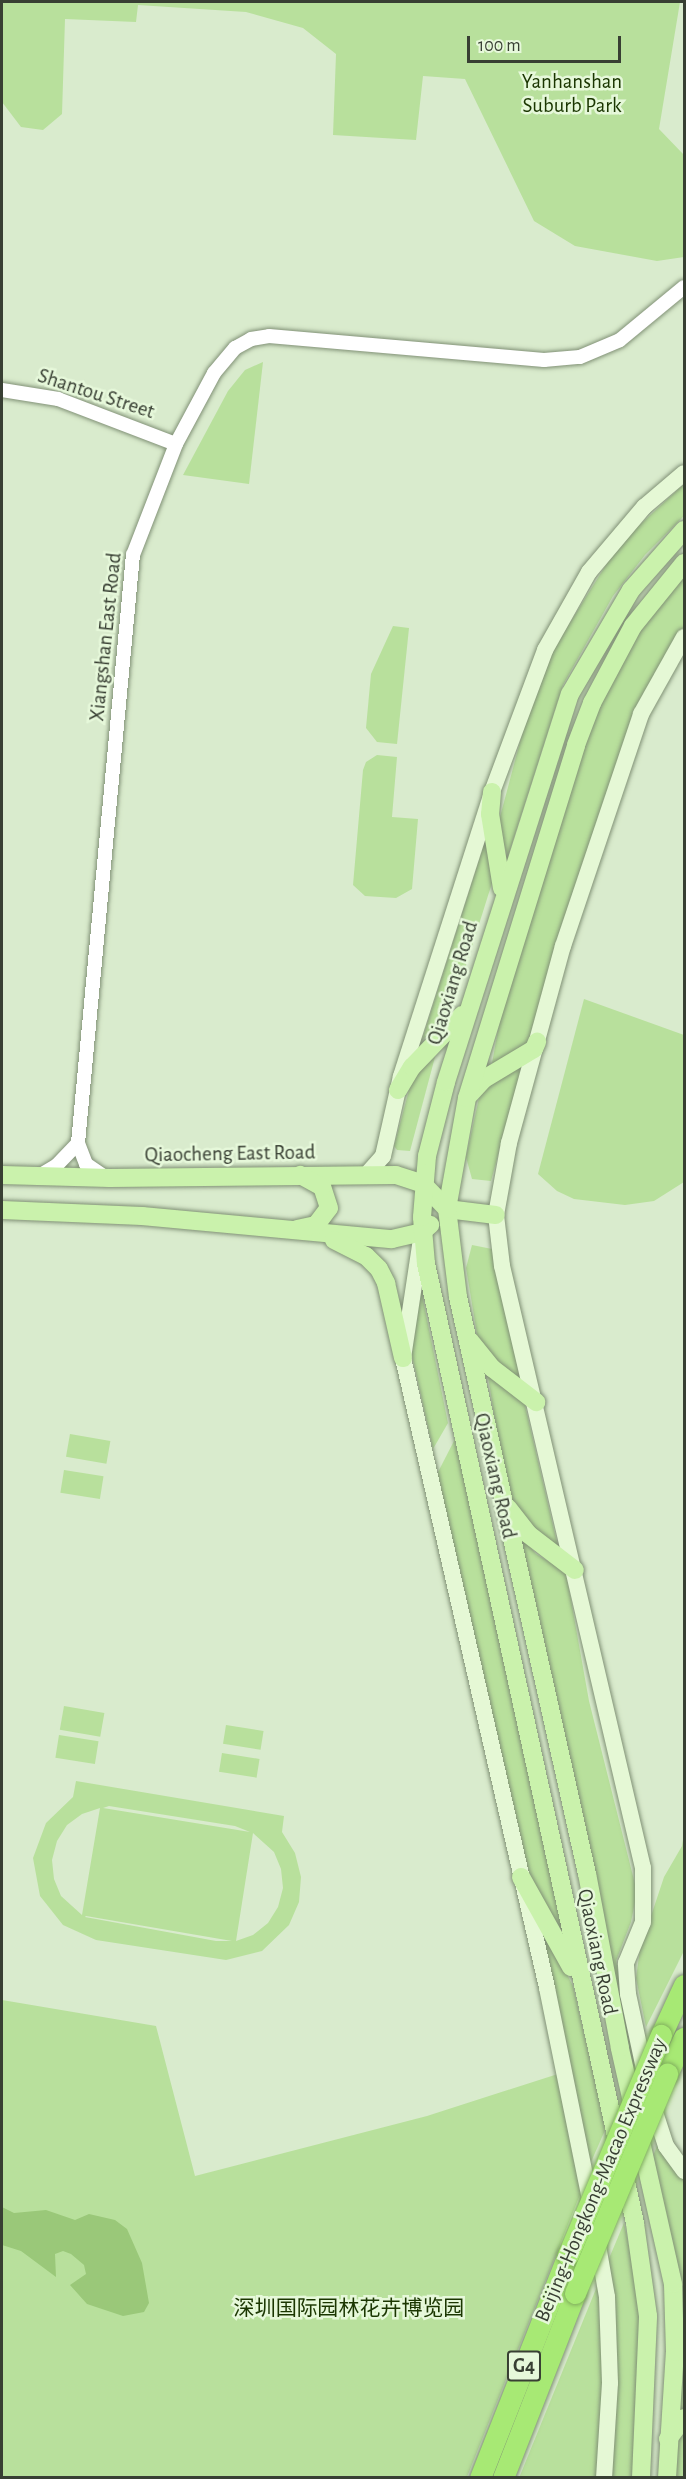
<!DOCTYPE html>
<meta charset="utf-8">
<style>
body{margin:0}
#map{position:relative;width:686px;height:2479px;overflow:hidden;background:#d9ebcd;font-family:"Alegreya Sans","Noto Sans SC",sans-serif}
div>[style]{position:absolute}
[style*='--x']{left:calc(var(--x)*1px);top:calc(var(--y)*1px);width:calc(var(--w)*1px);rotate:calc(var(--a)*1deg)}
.green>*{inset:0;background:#b8e09c;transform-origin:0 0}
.water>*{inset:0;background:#9ac879}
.roads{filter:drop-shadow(0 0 2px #819176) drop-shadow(0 0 2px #819176)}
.tertiary>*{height:14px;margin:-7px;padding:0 7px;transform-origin:7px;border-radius:7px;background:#fff}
.secondary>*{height:16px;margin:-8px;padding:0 8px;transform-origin:8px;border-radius:8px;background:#e5f8d5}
.primary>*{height:18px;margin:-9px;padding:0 9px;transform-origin:9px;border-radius:9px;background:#caf2ac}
.motorway>*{height:21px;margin:-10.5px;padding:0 10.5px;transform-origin:10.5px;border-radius:10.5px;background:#a7e974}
.bridges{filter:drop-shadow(0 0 2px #80ae5d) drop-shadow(0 0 2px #80ae5d)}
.motorway-bridge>*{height:21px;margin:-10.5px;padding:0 10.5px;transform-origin:10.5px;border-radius:10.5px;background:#a7e974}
span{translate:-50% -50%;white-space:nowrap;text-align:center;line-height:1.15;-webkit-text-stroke:5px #e6f8da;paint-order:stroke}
.shield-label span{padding:2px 4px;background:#e6f8da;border:2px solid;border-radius:4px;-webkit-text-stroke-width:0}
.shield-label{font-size:20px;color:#383f33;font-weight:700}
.park-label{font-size:21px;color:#1a3600}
.street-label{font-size:21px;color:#383f33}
.frame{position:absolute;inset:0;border:3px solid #383f33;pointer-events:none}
.scale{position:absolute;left:467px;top:36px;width:154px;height:27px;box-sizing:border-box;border:3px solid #383f33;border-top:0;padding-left:8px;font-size:18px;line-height:21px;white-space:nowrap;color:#383f33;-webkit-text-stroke:4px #e6f8da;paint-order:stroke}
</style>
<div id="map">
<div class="green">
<div style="clip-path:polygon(2px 2px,680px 2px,659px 129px,684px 155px,684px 257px,657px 261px,575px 246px,534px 221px,465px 79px,423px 76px,416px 140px,333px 135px,336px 54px,303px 28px,246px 12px,138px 5px,136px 22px,65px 19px,62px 114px,43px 130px,21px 127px,2px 102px)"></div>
<div style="clip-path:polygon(263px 362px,249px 484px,183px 475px,228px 391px,245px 370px)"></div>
<div style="clip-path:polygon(684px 484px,684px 516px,645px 555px,613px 596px,563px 685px,508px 856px,500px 834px,500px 817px,529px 708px,546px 661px,619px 544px)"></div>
<div style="clip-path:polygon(684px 573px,684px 628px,667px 652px,529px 1041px,491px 1069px,499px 1024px,574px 776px,602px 699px,634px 636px)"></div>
<div style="clip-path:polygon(393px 626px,409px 628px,397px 744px,377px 742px,366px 728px,371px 674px)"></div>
<div style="clip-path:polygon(377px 755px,397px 757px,392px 817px,418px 819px,412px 889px,396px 898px,365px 896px,353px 885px,363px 770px,366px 762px)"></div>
<div style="clip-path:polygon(486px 838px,492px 883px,451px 1013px,422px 1040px)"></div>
<div style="clip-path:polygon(584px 999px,684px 1035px,684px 1182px,654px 1201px,625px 1205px,574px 1199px,557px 1191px,538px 1174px)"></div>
<div style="clip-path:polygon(435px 1057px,410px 1151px,397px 1150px,394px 1146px,412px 1079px)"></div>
<div style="clip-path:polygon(523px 1063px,491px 1181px,472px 1179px,466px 1157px,479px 1098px,490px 1084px)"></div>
<div style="clip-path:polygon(472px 1245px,492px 1249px,521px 1382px,479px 1346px,466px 1268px)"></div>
<div style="clip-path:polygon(419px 1280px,448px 1423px,433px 1449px,409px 1342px)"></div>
<div style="clip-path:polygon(487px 1370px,523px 1397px,558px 1547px,531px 1529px,507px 1496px)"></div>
<div style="left:70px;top:1434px;width:41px;height:23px;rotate:10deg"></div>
<div style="clip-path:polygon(455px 1439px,566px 1943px,520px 1872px,435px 1478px)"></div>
<div style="left:64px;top:1470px;width:40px;height:23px;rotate:9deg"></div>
<div style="clip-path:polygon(516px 1530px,536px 1554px,566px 1572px,589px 1701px,637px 1892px,631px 1922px,616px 1961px,636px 2059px,633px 2065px)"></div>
<div style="left:64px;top:1706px;width:41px;height:24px;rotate:10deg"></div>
<div style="left:226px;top:1725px;width:38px;height:19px;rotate:9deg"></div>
<div style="left:59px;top:1735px;width:40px;height:23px;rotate:9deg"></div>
<div style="left:222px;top:1753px;width:38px;height:19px;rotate:9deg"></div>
<div style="clip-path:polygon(evenodd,76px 1781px,284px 1816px,282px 1832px,295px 1853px,301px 1877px,299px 1902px,289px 1925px,262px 1951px,226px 1960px,96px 1940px,63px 1925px,40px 1896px,33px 1858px,46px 1823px,73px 1797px,76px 1781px,109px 1806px,235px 1826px,250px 1832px,103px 1808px,109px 1806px,76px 1781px,100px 1808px,82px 1915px,61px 1896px,54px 1879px,52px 1860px,57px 1841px,67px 1825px,82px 1814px,100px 1808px,76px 1781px,253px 1833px,274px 1852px,281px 1869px,283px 1888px,278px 1907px,268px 1923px,253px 1935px,236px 1941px,253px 1833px,76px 1781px,85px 1917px,86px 1916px,232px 1941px,216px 1941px,85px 1917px)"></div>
<div style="clip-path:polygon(684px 1833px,684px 1951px,646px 2027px,636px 1978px,640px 1949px,664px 1877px,682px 1846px)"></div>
<div style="clip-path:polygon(541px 1924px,573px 1986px,606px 2128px,587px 2171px)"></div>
<div style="clip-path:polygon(2px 2000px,156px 2026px,195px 2176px,427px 2116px,561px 2073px,583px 2187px,467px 2477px,2px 2477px)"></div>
<div style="clip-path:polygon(659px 2141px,684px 2179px,684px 2411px,679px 2417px,679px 2276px,653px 2156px)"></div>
<div style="clip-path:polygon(624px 2223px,641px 2303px,635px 2477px,608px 2477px,605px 2268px)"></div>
<div style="clip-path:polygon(598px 2284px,604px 2397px,599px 2477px,519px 2478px)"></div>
<div style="clip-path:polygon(684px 2423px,684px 2477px,675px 2478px,678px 2435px)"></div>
</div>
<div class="water">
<div style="clip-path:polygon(2px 2207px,14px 2213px,46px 2210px,75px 2220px,89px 2214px,115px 2220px,127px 2229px,142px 2263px,149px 2303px,144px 2312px,123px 2316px,87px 2304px,70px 2285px,86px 2274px,84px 2265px,71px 2254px,63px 2251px,55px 2254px,56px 2277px,21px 2251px,2px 2245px)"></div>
</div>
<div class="roads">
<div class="tertiary">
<div style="--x:2;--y:390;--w:57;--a:9.1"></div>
<div style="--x:58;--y:399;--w:126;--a:20.9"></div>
<div style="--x:39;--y:1176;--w:21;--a:-31"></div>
<div style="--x:57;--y:1165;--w:30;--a:-46"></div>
<div style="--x:105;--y:1177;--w:23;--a:-146"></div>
<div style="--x:86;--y:1164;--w:22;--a:-111"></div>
<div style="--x:78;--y:1143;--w:591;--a:-84.66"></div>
<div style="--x:133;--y:555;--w:119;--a:-68.8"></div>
<div style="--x:176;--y:444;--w:81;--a:-61.8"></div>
<div style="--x:214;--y:373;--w:33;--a:-50"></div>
<div style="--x:235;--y:348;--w:18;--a:-29"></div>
<div style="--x:251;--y:339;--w:18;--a:-9"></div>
<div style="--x:269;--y:336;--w:276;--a:5"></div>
<div style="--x:544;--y:360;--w:36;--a:-5"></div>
<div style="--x:580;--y:357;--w:43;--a:-23"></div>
<div style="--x:620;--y:340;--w:83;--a:-39.6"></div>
</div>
<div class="secondary">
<div style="--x:366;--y:1175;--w:25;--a:-48"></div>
<div style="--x:383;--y:1156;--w:82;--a:-77.3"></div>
<div style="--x:401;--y:1076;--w:298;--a:-72.2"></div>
<div style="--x:492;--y:792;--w:152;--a:-69.5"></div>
<div style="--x:545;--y:650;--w:90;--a:-60.6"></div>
<div style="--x:589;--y:572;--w:85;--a:-49.8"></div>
<div style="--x:644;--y:507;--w:52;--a:-40.4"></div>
<div style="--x:421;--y:1239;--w:120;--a:98.6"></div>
<div style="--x:403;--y:1358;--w:646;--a:77.12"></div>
<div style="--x:547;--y:1988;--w:221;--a:78.5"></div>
<div style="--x:646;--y:2078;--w:86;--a:-102.1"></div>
<div style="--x:628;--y:1994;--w:31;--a:-94"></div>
<div style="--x:626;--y:1963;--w:44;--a:-67.5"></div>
<div style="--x:643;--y:1922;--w:54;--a:-90"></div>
<div style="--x:643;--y:1868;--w:618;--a:-103.18"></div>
<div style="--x:502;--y:1266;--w:51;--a:-96.7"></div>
<div style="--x:496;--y:1215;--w:73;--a:-79.8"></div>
<div style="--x:509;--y:1143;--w:204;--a:-74.7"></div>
<div style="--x:563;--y:946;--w:245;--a:-71.4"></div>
<div style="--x:641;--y:714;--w:88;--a:-60.8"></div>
<div style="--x:652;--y:2103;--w:45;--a:72"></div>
<div style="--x:666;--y:2146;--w:31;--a:54"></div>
<div style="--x:597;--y:2240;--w:58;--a:80"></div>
<div style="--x:607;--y:2297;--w:86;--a:88"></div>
<div style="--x:610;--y:2383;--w:95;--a:93.6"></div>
</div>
<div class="primary">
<div style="--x:492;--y:792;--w:22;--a:95"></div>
<div style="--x:490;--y:814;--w:75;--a:80.8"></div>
<div style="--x:398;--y:1090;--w:27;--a:-59"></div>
<div style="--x:412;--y:1067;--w:72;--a:-46.1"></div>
<div style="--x:470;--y:1094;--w:21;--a:-47"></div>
<div style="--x:484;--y:1079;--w:58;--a:-31"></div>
<div style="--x:534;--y:1049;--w:8;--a:-67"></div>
<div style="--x:2;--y:1175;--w:108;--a:1.6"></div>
<div style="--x:110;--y:1178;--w:286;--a:-0.6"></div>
<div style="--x:396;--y:1175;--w:28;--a:18"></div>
<div style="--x:423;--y:1184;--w:35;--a:46"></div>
<div style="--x:447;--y:1209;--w:49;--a:7"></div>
<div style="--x:2;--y:1210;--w:140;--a:2.5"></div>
<div style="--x:142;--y:1216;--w:251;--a:5.3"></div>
<div style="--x:392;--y:1239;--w:31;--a:-13"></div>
<div style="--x:422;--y:1232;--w:11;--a:-41"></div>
<div style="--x:297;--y:1229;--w:19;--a:-12"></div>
<div style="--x:316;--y:1225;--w:21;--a:-53"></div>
<div style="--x:329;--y:1208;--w:22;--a:-108"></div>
<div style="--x:322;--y:1187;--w:25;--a:-151"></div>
<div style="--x:334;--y:1240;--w:36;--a:27"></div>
<div style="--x:366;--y:1256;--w:18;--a:45"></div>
<div style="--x:379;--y:1269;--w:16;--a:63"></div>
<div style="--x:386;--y:1283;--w:77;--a:77.2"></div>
<div style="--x:470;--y:1341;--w:35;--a:51"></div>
<div style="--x:492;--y:1368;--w:56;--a:37.7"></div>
<div style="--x:508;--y:1508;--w:33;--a:52"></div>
<div style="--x:528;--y:1534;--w:59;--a:37.5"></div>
<div style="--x:521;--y:1877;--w:103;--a:60.9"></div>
<div style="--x:668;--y:2439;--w:26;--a:-53"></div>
<div style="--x:641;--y:2478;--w:162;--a:-87.5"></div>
<div style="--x:648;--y:2316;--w:94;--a:-98"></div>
<div style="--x:635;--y:2223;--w:982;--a:-102.29"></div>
<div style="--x:426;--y:1264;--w:47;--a:-94.9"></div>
<div style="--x:422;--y:1217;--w:61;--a:-85.3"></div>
<div style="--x:427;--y:1156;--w:76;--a:-75.6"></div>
<div style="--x:446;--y:1082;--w:407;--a:-72.3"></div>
<div style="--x:570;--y:694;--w:121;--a:-59.6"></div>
<div style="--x:631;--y:590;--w:80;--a:-48.5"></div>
<div style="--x:667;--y:2478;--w:126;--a:-86.4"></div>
<div style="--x:675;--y:2352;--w:68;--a:-91.7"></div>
<div style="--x:673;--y:2284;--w:242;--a:-102.7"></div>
<div style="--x:620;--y:2048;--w:177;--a:-100.7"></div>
<div style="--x:587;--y:1874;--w:591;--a:-102.6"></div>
<div style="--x:458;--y:1297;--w:89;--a:-97.1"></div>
<div style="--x:447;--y:1209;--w:113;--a:-79.8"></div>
<div style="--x:467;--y:1098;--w:369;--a:-72.8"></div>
<div style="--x:576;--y:745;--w:45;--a:-69.1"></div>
<div style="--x:592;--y:703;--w:87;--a:-62"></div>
<div style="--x:633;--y:626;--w:81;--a:-51"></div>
</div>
<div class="motorway">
<div style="--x:661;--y:2035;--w:55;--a:-65.3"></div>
<div style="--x:667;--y:2074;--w:40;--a:-65"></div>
<div style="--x:480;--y:2478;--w:240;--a:-68.5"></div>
<div style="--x:503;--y:2478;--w:199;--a:-68.7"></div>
</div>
</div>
<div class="bridges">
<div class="motorway-bridge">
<div style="--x:568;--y:2255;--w:239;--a:-67.1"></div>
<div style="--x:575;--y:2293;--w:238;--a:-67.2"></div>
</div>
</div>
<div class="shield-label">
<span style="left:524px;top:2366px">G4</span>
</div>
<div class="park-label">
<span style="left:572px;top:94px">Yanhanshan<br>Suburb Park</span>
<span style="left:349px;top:2309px">深圳国际园林花卉博览园</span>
</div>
<div class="street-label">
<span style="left:96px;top:394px;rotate:18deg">Shantou Street</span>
<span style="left:106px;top:637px;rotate:-84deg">Xiangshan East Road</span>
<span style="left:453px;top:983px;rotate:-73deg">Qiaoxiang Road</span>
<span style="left:230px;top:1154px;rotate:-1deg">Qiaocheng East Road</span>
<span style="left:495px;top:1476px;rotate:77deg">Qiaoxiang Road</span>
<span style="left:597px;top:1952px;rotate:78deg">Qiaoxiang Road</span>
<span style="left:601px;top:2180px;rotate:-67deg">Beijing-Hongkong-Macao Expressway</span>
</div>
<div class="frame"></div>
<div class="scale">100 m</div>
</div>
